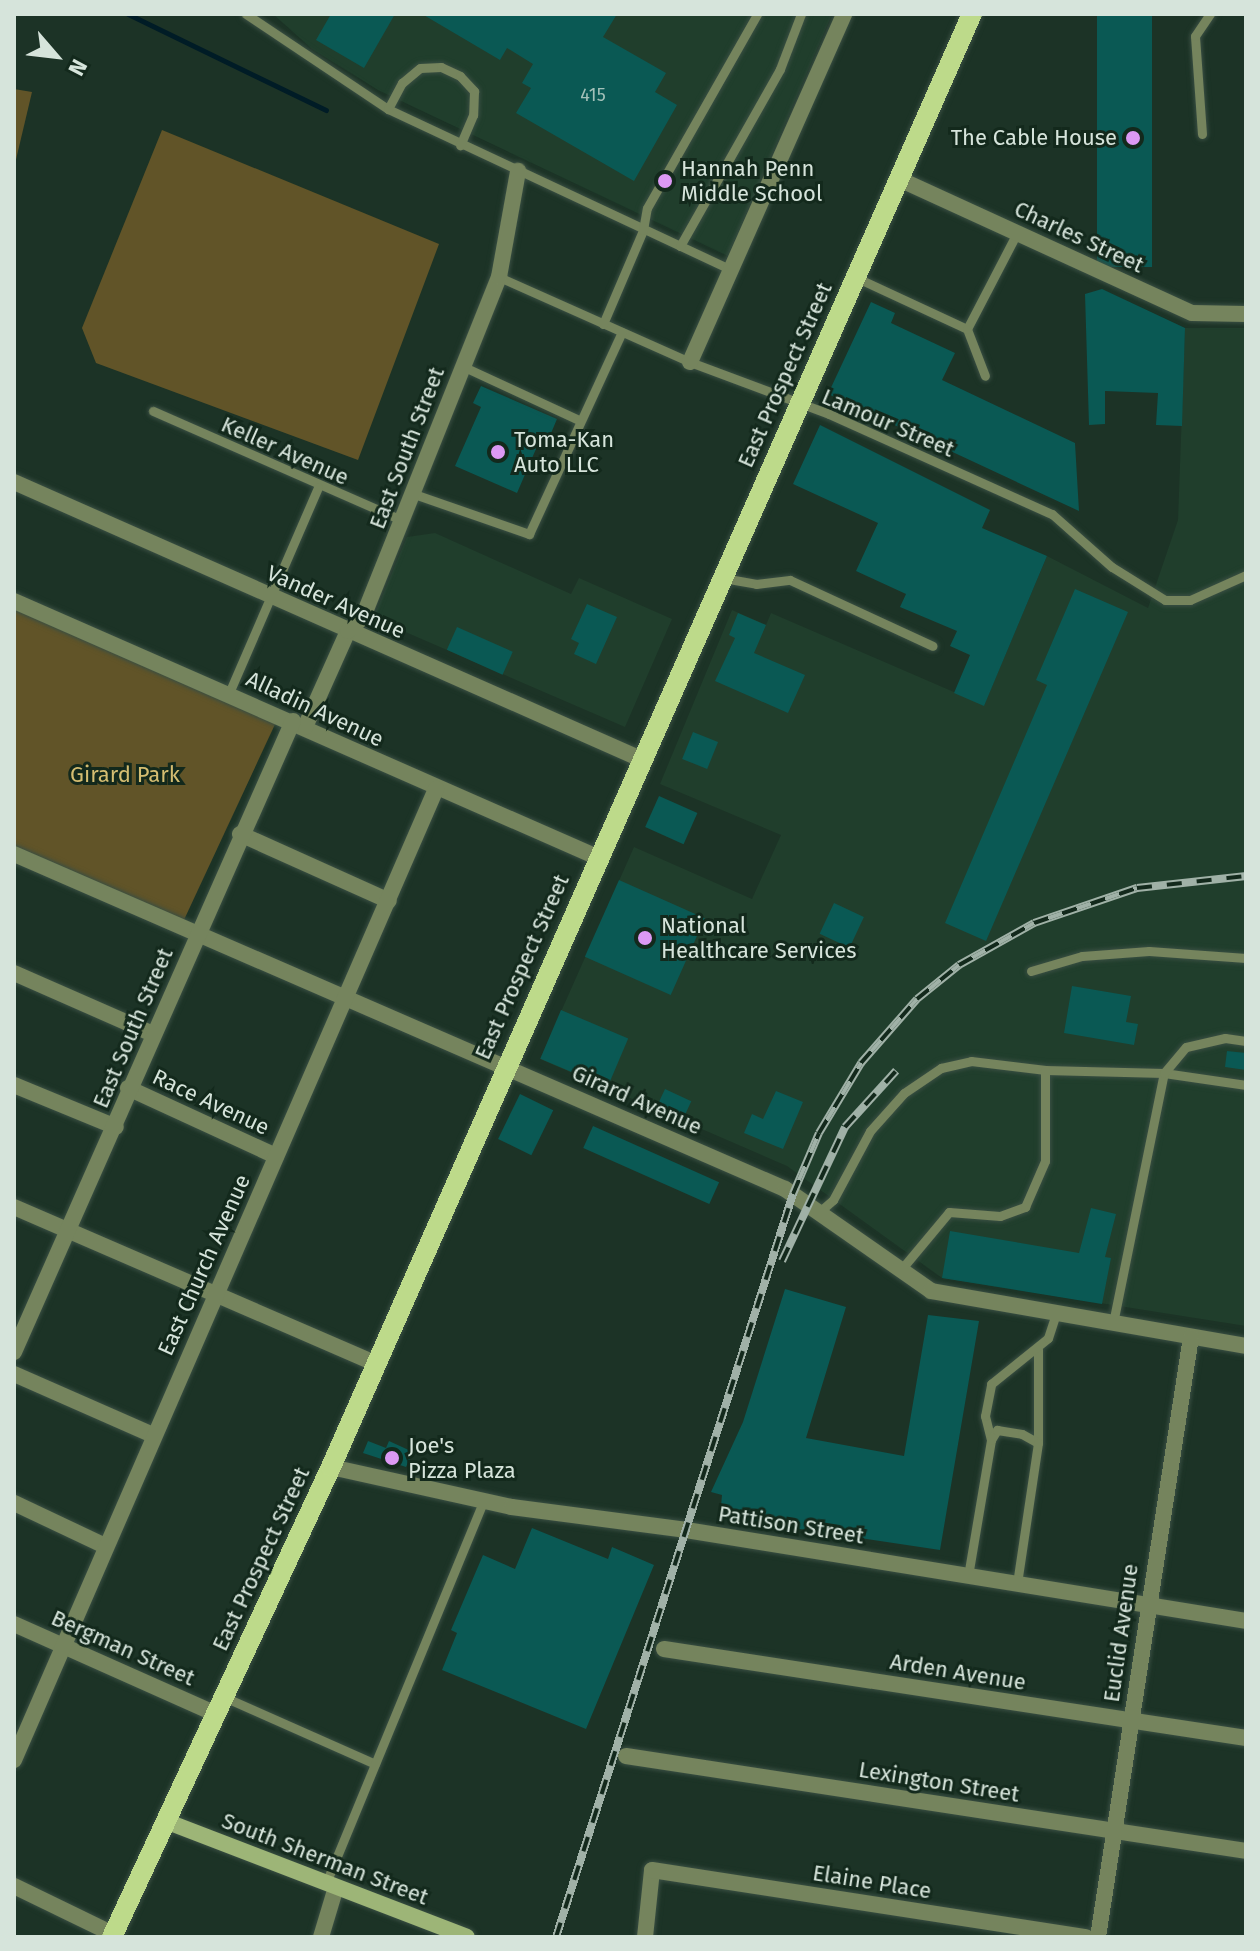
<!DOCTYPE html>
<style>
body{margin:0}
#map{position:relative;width:1260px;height:1951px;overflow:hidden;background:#1c3326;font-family:"Fira Sans",sans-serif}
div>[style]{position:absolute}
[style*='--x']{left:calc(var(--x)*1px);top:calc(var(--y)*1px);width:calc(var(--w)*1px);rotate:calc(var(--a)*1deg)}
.built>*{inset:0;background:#203e2c}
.green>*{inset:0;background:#615428}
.stream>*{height:5px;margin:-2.5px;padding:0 2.5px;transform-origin:2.5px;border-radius:2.5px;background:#001c26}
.building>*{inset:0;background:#0a5954;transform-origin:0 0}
.roads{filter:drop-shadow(0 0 2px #3a4f43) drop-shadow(0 0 2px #3a4f43)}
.lane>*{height:9px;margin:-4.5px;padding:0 4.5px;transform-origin:4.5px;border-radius:4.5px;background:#75845d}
.street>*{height:16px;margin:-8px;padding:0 8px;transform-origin:8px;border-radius:8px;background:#75845d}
.secondary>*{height:16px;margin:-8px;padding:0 8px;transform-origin:8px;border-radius:8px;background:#9db577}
.primary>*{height:20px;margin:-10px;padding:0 10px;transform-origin:10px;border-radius:10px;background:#bdda8a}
.rail>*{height:8px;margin-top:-4px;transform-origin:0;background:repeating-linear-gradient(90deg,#13291c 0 15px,#a0b1a7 0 30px);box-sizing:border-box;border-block:2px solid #a0b1a7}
.dots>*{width:22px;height:22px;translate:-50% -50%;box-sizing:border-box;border:4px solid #13291c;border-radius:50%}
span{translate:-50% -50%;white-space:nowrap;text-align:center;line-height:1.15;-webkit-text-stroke:6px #13291c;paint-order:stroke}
.number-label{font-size:18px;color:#a3c1b9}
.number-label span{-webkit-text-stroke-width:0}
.poi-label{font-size:22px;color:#d6e4db}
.right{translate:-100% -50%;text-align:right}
.left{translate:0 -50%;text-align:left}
.street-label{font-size:22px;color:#d6e4db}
.park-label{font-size:22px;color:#d4bd71}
.frame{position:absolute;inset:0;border:16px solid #d6e4db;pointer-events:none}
.north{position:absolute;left:16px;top:16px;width:80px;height:80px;-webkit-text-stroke:6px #13291c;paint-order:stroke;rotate:118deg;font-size:22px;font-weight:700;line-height:32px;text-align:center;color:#d6e4db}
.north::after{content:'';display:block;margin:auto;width:28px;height:36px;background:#d6e4db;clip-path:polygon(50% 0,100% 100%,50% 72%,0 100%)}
</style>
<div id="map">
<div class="built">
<div style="clip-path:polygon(273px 14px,832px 14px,728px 256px,378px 90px,312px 49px)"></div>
<div style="clip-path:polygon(1185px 328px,1246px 328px,1246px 1326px,942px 1278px,787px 1166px,540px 1059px,634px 847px,752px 899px,781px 835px,660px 784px,732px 610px,766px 625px,771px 613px,984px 705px,1047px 556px,1148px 608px,1178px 520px)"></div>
<div style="clip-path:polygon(435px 533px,571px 594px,579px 578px,672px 619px,625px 727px,373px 618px,407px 537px)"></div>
</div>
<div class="green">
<div style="clip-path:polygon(14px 89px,32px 92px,14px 168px)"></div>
<div style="clip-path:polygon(162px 130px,439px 244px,358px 460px,96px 363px,82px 328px)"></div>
<div style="clip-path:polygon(14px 606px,277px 720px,183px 922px,14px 848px)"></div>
</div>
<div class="stream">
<div style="--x:128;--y:14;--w:220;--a:25.9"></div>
</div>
<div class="building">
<div style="clip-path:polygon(331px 14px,395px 14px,364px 68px,316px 40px)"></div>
<div style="clip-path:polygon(422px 14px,617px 14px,603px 37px,666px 73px,655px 92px,677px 105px,634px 181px,516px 113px,531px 88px,522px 83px,533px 64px,507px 48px,500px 60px)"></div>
<div style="left:1097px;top:14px;width:55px;height:253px"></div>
<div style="clip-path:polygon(1102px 289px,1185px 328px,1182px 426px,1156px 425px,1158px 393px,1105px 391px,1105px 424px,1089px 425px,1085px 294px)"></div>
<div style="clip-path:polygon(871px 302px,895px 313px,891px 323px,955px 353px,942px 380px,1075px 443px,1079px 511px,828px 394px)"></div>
<div style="clip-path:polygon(481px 386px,557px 419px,549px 438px,542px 435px,517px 493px,455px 466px,481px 407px,473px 403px)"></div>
<div style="clip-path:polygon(820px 425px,990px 510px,982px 528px,1047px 556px,984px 706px,954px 693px,970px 655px,950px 646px,957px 631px,900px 607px,906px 594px,856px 571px,878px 523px,793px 484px)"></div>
<div style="clip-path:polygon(1075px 589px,1128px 612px,986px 941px,945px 923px,1047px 685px,1036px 680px)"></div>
<div style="clip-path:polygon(587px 604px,617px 617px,596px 664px,574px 654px,579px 643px,571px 639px)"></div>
<div style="clip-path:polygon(738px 613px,766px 625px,754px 653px,805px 675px,788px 713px,715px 681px,735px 638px,729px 635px)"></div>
<div style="left:457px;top:627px;width:61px;height:25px;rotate:24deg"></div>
<div style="left:693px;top:732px;width:27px;height:29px;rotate:22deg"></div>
<div style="left:659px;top:796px;width:42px;height:34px;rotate:24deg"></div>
<div style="left:619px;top:880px;width:94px;height:84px;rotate:24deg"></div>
<div style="left:834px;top:903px;width:33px;height:34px;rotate:25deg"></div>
<div style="clip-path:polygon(1072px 986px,1131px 996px,1126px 1022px,1138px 1024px,1134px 1045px,1064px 1033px)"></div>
<div style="left:561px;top:1010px;width:73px;height:53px;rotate:23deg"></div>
<div style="clip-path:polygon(1227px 1051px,1246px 1053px,1246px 1070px,1225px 1067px)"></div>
<div style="left:665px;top:1089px;width:29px;height:22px;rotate:25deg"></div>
<div style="clip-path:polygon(776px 1091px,803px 1102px,783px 1149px,744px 1133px,752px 1114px,763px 1119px)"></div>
<div style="left:520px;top:1094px;width:37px;height:50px;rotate:26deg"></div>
<div style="left:593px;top:1126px;width:138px;height:24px;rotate:24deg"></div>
<div style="clip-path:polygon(1091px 1208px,1116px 1214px,1105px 1257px,1111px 1258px,1102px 1304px,942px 1278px,950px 1231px,1079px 1253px)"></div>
<div style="clip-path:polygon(785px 1289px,846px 1307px,806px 1438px,904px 1456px,928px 1315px,979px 1321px,940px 1550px,720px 1517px,722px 1495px,711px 1492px,743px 1422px)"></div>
<div style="clip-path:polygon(368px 1441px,386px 1448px,389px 1441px,413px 1452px,406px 1467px,363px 1453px)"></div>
<div style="clip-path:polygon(532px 1528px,608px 1559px,612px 1547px,654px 1565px,586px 1729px,442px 1670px,457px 1633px,451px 1630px,483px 1555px,515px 1569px)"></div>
</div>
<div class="roads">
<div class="lane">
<div style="--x:246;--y:14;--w:171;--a:33.8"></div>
<div style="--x:388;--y:109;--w:379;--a:25.1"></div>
<div style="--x:388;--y:109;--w:30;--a:-62"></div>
<div style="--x:402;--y:83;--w:23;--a:-40"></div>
<div style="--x:420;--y:68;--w:21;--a:-3"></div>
<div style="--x:441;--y:67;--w:21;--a:25"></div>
<div style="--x:460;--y:76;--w:21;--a:47"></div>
<div style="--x:474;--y:91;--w:24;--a:92"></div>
<div style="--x:473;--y:115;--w:33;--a:113"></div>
<div style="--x:1202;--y:134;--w:98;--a:-94.1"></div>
<div style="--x:1195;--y:36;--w:27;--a:-56"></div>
<div style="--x:680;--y:246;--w:203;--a:-60.5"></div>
<div style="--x:780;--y:69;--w:59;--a:-69.1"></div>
<div style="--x:499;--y:277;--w:209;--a:24"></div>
<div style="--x:690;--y:362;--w:148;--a:20.5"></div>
<div style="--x:829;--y:414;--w:244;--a:24.2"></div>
<div style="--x:1052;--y:514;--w:80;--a:41.5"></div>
<div style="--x:1112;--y:567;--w:62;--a:31.9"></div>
<div style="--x:1165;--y:600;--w:25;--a:0"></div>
<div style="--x:1190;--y:600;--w:61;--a:-24.1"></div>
<div style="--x:855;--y:277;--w:123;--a:24.9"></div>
<div style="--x:967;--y:329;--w:50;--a:69"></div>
<div style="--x:603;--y:324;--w:102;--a:-66.9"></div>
<div style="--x:643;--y:230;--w:22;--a:-80"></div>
<div style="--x:647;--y:208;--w:223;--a:-60.4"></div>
<div style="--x:967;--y:329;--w:108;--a:-62.5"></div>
<div style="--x:462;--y:366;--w:129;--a:24.8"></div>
<div style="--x:153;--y:411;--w:274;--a:23.7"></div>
<div style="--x:414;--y:494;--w:122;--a:19.2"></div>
<div style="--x:529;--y:534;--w:222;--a:-65.3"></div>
<div style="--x:723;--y:578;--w:34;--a:10"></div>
<div style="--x:756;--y:584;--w:34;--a:-7"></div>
<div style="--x:790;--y:580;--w:157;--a:24.8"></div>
<div style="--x:229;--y:693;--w:224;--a:-66.6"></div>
<div style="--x:1031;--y:971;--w:53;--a:-16.4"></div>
<div style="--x:1082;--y:956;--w:67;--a:-4.3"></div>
<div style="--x:1149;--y:951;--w:97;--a:4.1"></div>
<div style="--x:818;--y:1213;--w:20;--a:-41"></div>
<div style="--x:833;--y:1200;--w:78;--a:-61.8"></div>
<div style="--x:870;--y:1131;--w:51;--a:-48.2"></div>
<div style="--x:904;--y:1093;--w:45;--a:-34"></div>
<div style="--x:941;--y:1068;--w:31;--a:-13"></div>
<div style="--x:971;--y:1061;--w:75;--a:6.9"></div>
<div style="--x:1045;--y:1070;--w:119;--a:1.4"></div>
<div style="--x:1164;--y:1073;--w:83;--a:8.3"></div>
<div style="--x:899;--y:1272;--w:78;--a:-50.2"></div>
<div style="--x:949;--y:1212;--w:51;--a:4.5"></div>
<div style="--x:1000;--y:1216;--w:27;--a:-20"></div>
<div style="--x:1025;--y:1207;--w:50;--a:-66.5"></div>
<div style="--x:1045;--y:1161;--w:91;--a:-90"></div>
<div style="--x:1113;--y:1323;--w:255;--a:-78.5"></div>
<div style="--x:1164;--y:1073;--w:34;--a:-50"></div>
<div style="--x:1186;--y:1047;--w:40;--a:-13"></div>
<div style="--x:1225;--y:1038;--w:21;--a:8"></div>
<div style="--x:1038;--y:1349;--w:94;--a:90"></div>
<div style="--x:991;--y:1440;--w:25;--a:-104"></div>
<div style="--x:985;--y:1416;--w:33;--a:-79"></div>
<div style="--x:991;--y:1384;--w:73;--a:-38.9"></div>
<div style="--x:1048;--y:1338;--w:26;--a:-72"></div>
<div style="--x:968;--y:1576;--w:138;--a:-80.4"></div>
<div style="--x:991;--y:1440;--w:12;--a:-59"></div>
<div style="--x:997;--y:1430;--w:25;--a:9"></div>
<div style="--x:1022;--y:1434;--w:18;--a:29"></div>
<div style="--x:1038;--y:1443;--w:143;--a:98.5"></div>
<div style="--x:224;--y:1697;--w:165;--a:23.9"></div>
<div style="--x:326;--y:1883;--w:414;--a:-67.6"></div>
</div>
<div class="street">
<div style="--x:899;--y:179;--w:322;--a:24.6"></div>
<div style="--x:1192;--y:313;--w:54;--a:1.1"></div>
<div style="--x:690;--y:362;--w:381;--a:-66.1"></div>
<div style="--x:14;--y:482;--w:685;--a:23.84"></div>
<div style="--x:14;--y:601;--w:637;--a:23.71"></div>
<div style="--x:305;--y:727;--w:105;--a:-65.9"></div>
<div style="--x:348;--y:631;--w:21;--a:-43"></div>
<div style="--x:363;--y:617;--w:366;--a:-68.2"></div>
<div style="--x:499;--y:277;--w:108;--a:-79.8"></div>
<div style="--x:240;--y:834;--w:163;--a:24.2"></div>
<div style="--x:14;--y:854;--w:841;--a:23.48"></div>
<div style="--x:785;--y:1189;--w:178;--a:34.9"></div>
<div style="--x:931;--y:1291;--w:320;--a:9.9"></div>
<div style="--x:14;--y:973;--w:152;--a:23.7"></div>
<div style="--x:14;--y:1085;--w:110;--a:22.4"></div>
<div style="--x:128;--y:1088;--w:163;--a:24.7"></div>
<div style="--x:14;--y:1207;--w:395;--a:23.4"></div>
<div style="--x:14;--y:1352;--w:690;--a:-66.15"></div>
<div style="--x:14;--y:1374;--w:152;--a:23.7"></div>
<div style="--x:331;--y:1467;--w:185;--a:12.5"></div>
<div style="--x:512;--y:1507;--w:176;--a:7.5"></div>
<div style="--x:686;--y:1530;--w:567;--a:9.23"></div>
<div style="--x:14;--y:1503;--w:101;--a:25.3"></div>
<div style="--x:14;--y:1624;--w:219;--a:24"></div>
<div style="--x:664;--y:1649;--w:589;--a:8.69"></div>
<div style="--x:626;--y:1756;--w:627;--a:8.71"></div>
<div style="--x:14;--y:1760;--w:1059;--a:-66.51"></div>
<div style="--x:14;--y:1886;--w:110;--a:25.9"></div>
<div style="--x:321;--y:1937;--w:52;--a:-73.3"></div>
<div style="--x:645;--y:1937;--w:67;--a:-84"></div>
<div style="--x:652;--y:1870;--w:439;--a:8.8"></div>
<div style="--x:1098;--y:1937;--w:607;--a:-81.19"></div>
</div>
<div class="secondary">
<div style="--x:168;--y:1822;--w:320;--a:21"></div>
</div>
<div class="primary">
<div style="--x:112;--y:1937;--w:519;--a:-65.02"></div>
<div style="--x:331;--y:1467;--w:1588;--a:-66.2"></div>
</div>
</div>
<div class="rail">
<div style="--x:782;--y:1261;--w:148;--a:-64.8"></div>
<div style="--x:845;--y:1127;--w:76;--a:-47.7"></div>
<div style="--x:556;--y:1937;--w:780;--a:-72.31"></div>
<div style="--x:793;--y:1194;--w:66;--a:-66.9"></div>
<div style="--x:819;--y:1133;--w:82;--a:-59"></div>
<div style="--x:861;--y:1063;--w:85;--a:-48.8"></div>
<div style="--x:917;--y:999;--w:54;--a:-39"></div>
<div style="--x:959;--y:965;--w:86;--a:-29.2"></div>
<div style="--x:1034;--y:923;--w:109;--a:-18.8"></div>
<div style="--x:1137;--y:888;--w:110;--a:-6.3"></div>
</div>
<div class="dots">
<div style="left:1133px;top:138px;background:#dc99f4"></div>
<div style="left:665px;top:181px;background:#dc99f4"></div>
<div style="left:498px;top:452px;background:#dc99f4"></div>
<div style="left:645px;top:938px;background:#dc99f4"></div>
<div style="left:392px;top:1458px;background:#dc99f4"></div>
</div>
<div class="number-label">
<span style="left:593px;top:95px">415</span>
</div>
<div class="poi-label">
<span class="right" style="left:1117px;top:138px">The Cable House</span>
<span class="left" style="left:681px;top:181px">Hannah Penn<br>Middle School</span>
<span class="left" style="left:514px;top:452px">Toma-Kan<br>Auto LLC</span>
<span class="left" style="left:661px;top:938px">National<br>Healthcare Services</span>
<span class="left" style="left:408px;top:1458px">Joe's<br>Pizza Plaza</span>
</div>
<div class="street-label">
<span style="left:1079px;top:237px;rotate:25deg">Charles Street</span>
<span style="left:785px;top:375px;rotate:-66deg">East Prospect Street</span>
<span style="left:888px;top:423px;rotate:23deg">Lamour Street</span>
<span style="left:407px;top:448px;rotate:-69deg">East South Street</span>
<span style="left:285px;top:451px;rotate:24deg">Keller Avenue</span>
<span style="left:336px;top:602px;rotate:24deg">Vander Avenue</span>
<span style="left:315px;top:709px;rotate:25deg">Alladin Avenue</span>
<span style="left:522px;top:967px;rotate:-66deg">East Prospect Street</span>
<span style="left:133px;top:1028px;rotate:-67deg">East South Street</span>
<span style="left:637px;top:1100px;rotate:24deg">Girard Avenue</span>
<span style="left:211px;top:1102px;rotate:25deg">Race Avenue</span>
<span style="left:204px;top:1265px;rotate:-66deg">East Church Avenue</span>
<span style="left:791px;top:1525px;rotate:9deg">Pattison Street</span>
<span style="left:261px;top:1559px;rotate:-65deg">East Prospect Street</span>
<span style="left:1121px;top:1633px;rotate:-82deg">Euclid Avenue</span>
<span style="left:123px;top:1648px;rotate:24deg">Bergman Street</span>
<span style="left:958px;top:1672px;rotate:9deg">Arden Avenue</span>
<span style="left:939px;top:1782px;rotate:9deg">Lexington Street</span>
<span style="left:325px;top:1859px;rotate:21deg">South Sherman Street</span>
<span style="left:872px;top:1882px;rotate:9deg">Elaine Place</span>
</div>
<div class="park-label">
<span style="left:125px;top:775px">Girard Park</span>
</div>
<div class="frame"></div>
<div class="north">N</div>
</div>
